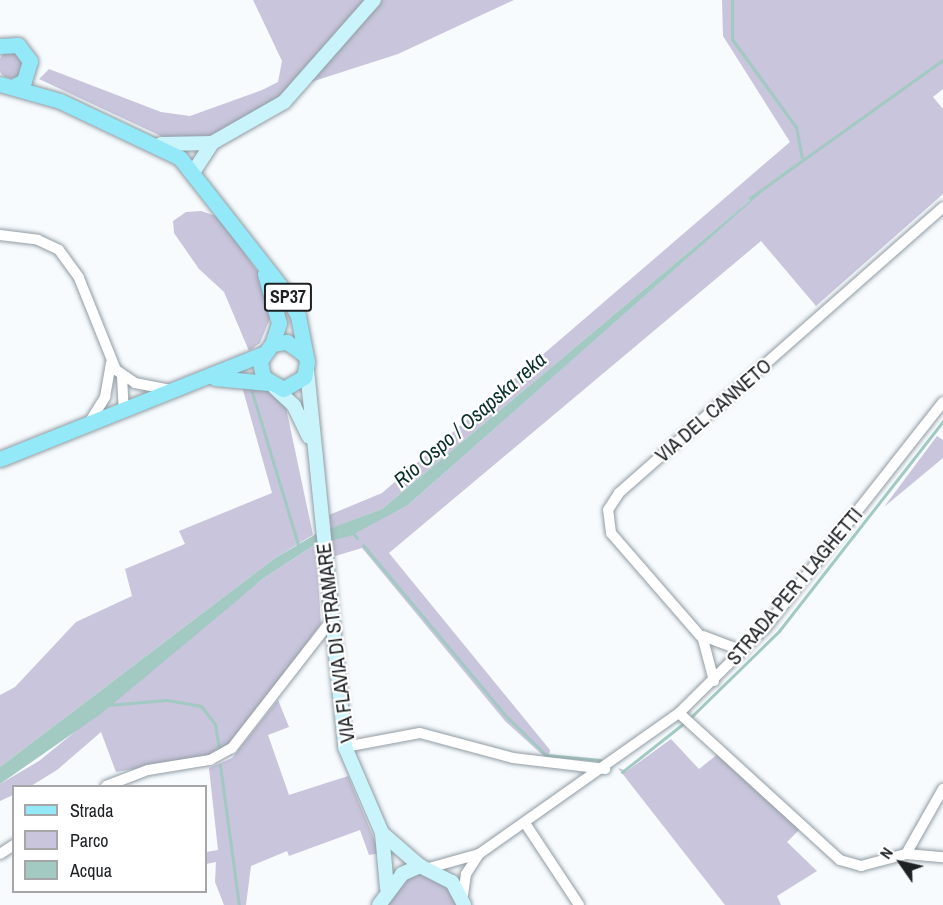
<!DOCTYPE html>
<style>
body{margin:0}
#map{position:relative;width:943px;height:905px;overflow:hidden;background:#f7fbfe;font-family:"Archivo Narrow",sans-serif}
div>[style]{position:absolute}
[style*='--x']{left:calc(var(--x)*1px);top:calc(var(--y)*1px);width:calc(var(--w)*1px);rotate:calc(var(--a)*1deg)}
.green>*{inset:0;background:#c8c5dc}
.round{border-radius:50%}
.water>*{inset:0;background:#a2c9c2}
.stream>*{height:3px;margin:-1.5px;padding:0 1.5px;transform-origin:1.5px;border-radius:1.5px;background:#a2c9c2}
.roads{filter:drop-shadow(0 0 2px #919ca3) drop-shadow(0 0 2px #919ca3)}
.street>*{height:10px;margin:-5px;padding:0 5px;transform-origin:5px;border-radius:5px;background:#fff}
.secondary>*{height:14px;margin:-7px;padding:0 7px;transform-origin:7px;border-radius:7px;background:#c9f4fb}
.primary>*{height:15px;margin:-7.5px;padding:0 7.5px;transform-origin:7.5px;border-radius:7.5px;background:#94e9f8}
span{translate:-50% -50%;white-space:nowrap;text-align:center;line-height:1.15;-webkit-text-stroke:4.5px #fff;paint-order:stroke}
.shield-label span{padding:2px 4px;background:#fff;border:2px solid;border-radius:4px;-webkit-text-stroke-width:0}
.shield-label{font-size:18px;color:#1d2124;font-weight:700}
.street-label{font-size:20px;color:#1d2124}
.water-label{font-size:21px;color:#0a302c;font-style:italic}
.legend{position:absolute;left:12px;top:785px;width:195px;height:108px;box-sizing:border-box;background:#fff;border:2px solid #a5a6a7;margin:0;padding:8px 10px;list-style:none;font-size:18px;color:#1d2124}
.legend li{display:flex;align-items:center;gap:12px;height:30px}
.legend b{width:30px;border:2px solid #a5a6a7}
.north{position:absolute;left:871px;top:833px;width:60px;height:60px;-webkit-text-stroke:4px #fff;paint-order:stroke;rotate:304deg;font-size:16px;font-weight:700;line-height:24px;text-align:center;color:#1d2124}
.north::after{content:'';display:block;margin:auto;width:21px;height:27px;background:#1d2124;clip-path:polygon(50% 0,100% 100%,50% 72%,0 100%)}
</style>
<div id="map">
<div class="green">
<div style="clip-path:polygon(253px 0,365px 0,283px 96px,211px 139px,165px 138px,39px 79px,49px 69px,161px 112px,190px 116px,262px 90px,278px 82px,282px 61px)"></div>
<div style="clip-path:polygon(381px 0,514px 0,398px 54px,311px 82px)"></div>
<div style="clip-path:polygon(722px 0,943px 0,943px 89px,933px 97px,943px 109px,943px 194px,816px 306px,761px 241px,389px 553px,550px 750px,548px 760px,505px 721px,362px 548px,332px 557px,332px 540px,408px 505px,789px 168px,382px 509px,331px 529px,329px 515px,382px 493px,790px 142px,723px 36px)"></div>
<div class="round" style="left:-2px;top:52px;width:26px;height:26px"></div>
<div style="clip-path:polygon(201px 211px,219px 217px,260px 275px,271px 316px,260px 343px,249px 351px,224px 292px,199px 269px,174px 233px,173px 221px,186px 212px)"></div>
<div style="clip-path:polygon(241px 383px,272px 391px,285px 403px,313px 535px,275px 558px,0 767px,0 695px,15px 687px,76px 622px,132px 596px,125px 569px,185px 544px,179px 531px,272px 493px)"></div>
<div style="clip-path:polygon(937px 436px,943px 440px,943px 458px,884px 507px)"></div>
<div style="clip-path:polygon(316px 544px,321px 624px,230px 745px,209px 757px,116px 772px,101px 732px,57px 770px,31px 786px,14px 786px,13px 795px,0 801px,0 784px,39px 761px,264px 578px)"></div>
<div style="clip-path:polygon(278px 700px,289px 727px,268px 735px,289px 795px,348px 776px,380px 853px,369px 855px,360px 830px,289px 856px,287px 851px,251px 866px,246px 905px,224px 905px,215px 882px,216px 862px,206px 864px,206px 852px,218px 850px,209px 768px,232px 758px)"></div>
<div style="clip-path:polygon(671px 739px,699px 769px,719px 753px,801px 828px,787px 842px,817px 871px,777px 896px,781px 905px,725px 905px,618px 768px,627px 771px)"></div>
<div style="clip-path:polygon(417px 873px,435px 875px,449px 886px,458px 905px,386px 905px,405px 877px)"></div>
</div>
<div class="water">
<div style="clip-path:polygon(802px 157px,408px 505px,350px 536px,316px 544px,264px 578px,102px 713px,0 784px,0 767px,275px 558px,316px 534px,382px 509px)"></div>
</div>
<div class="stream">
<div style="--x:732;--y:0;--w:39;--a:90"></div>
<div style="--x:732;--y:39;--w:109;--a:54"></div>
<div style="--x:796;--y:127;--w:31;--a:79"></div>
<div style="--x:750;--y:198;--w:237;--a:-35.6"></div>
<div style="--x:252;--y:392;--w:163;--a:73.2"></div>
<div style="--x:351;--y:531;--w:9;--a:49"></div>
<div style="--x:363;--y:545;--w:224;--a:50.1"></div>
<div style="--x:507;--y:717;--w:54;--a:44.3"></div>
<div style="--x:546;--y:755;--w:55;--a:5.2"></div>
<div style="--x:108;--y:705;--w:59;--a:-4.8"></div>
<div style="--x:167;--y:700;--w:35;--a:10"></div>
<div style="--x:201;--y:706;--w:23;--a:52"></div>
<div style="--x:215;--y:724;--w:24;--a:81"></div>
<div style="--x:692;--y:716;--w:122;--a:-44.3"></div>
<div style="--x:779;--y:631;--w:266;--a:-52"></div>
<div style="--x:220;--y:765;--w:141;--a:82.3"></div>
<div style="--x:622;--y:772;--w:79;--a:-38.3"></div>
</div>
<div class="roads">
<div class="street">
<div style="--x:0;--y:235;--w:38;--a:7"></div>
<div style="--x:38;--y:240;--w:23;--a:25"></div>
<div style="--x:59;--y:250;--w:34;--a:54"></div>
<div style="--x:79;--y:278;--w:99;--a:68.1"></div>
<div style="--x:116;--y:370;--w:23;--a:34"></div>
<div style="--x:135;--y:383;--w:36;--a:11"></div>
<div style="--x:122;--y:376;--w:34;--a:87"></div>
<div style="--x:89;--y:423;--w:31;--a:-58"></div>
<div style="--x:105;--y:397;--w:35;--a:-80"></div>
<div style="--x:703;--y:636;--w:43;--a:20.6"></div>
<div style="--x:714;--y:681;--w:43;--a:-104.7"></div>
<div style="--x:703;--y:639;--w:140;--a:-131"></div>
<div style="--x:611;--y:533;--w:23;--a:-97"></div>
<div style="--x:608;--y:510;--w:20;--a:-57"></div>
<div style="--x:619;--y:493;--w:432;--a:-41.4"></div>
<div style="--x:679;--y:713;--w:218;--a:42.4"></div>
<div style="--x:840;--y:860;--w:22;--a:16"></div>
<div style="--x:861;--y:866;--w:47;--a:-14.9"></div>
<div style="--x:906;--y:854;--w:37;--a:5"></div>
<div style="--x:345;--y:747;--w:76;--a:-10.6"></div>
<div style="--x:420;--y:733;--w:96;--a:15"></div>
<div style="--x:513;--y:758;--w:93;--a:6.8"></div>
<div style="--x:106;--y:786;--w:45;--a:-20.9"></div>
<div style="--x:148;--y:770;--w:63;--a:-9.2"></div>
<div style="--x:210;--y:760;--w:25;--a:-29"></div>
<div style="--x:232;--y:748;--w:161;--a:-52.1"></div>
<div style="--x:525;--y:823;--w:98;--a:56.6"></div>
<div style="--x:0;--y:854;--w:17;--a:-33"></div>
<div style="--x:906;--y:854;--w:75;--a:-60.4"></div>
<div style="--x:429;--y:868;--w:52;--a:-15.6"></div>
<div style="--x:479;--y:854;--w:245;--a:-35.2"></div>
<div style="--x:679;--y:713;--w:122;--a:-44.7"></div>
<div style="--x:766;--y:627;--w:286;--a:-51.8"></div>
<div style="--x:463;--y:895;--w:21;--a:-82"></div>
<div style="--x:466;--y:874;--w:24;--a:-57"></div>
</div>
<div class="secondary">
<div style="--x:161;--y:144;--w:51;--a:-1.1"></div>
<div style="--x:212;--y:143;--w:83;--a:-29.7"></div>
<div style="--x:284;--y:102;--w:136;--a:-48.6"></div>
<div style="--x:194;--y:171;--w:33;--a:-57"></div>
<div style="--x:307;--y:370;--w:379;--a:84.2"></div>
<div style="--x:345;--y:747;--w:94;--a:66.7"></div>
<div style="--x:382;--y:833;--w:55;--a:84.8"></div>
<div style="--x:275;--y:388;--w:26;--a:43"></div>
<div style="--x:294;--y:406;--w:34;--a:64"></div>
<div style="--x:382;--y:833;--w:50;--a:41"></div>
<div style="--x:379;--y:905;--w:39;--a:-53"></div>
<div style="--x:402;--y:874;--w:20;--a:-24"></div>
<div style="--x:420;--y:866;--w:36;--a:27"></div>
<div style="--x:452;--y:882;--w:26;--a:62"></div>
</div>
<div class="primary">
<div style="--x:0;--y:46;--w:18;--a:-3"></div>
<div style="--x:18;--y:45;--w:20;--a:53"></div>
<div style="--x:30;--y:61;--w:21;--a:107"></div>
<div style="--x:24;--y:81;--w:13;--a:153"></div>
<div style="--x:0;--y:84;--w:62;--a:15.8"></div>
<div style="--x:60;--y:101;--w:133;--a:25.4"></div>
<div style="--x:180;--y:158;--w:172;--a:51.9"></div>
<div style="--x:286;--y:293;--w:26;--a:62"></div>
<div style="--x:298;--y:316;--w:47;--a:78.9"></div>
<div style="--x:307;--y:362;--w:15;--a:101"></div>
<div style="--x:304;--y:377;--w:24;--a:150"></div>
<div style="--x:283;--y:389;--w:23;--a:-149"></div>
<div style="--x:263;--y:377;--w:16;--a:-101"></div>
<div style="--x:260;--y:361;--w:21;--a:-55"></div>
<div style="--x:272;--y:344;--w:15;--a:-8"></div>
<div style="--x:287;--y:342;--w:22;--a:36"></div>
<div style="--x:265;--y:274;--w:51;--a:74.1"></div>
<div style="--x:279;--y:323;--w:22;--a:108"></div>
<div style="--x:215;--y:378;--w:53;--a:5.4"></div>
<div style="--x:0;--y:459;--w:283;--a:-21.8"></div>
</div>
</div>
<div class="shield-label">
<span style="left:288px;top:297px">SP37</span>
</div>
<div class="street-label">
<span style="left:713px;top:410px;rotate:-41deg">VIA DEL CANNETO</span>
<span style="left:794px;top:586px;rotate:-50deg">STRADA PER I LAGHETTI</span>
<span style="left:335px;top:643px;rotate:-97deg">VIA FLAVIA DI STRAMARE</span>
</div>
<div class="water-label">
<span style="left:470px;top:420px;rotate:-41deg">Rio Ospo / Osapska reka</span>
</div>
<ul class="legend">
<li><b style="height:8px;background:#94e9f8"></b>Strada</li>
<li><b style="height:16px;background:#c8c5dc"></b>Parco</li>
<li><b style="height:16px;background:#a2c9c2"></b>Acqua</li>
</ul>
<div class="north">N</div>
</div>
